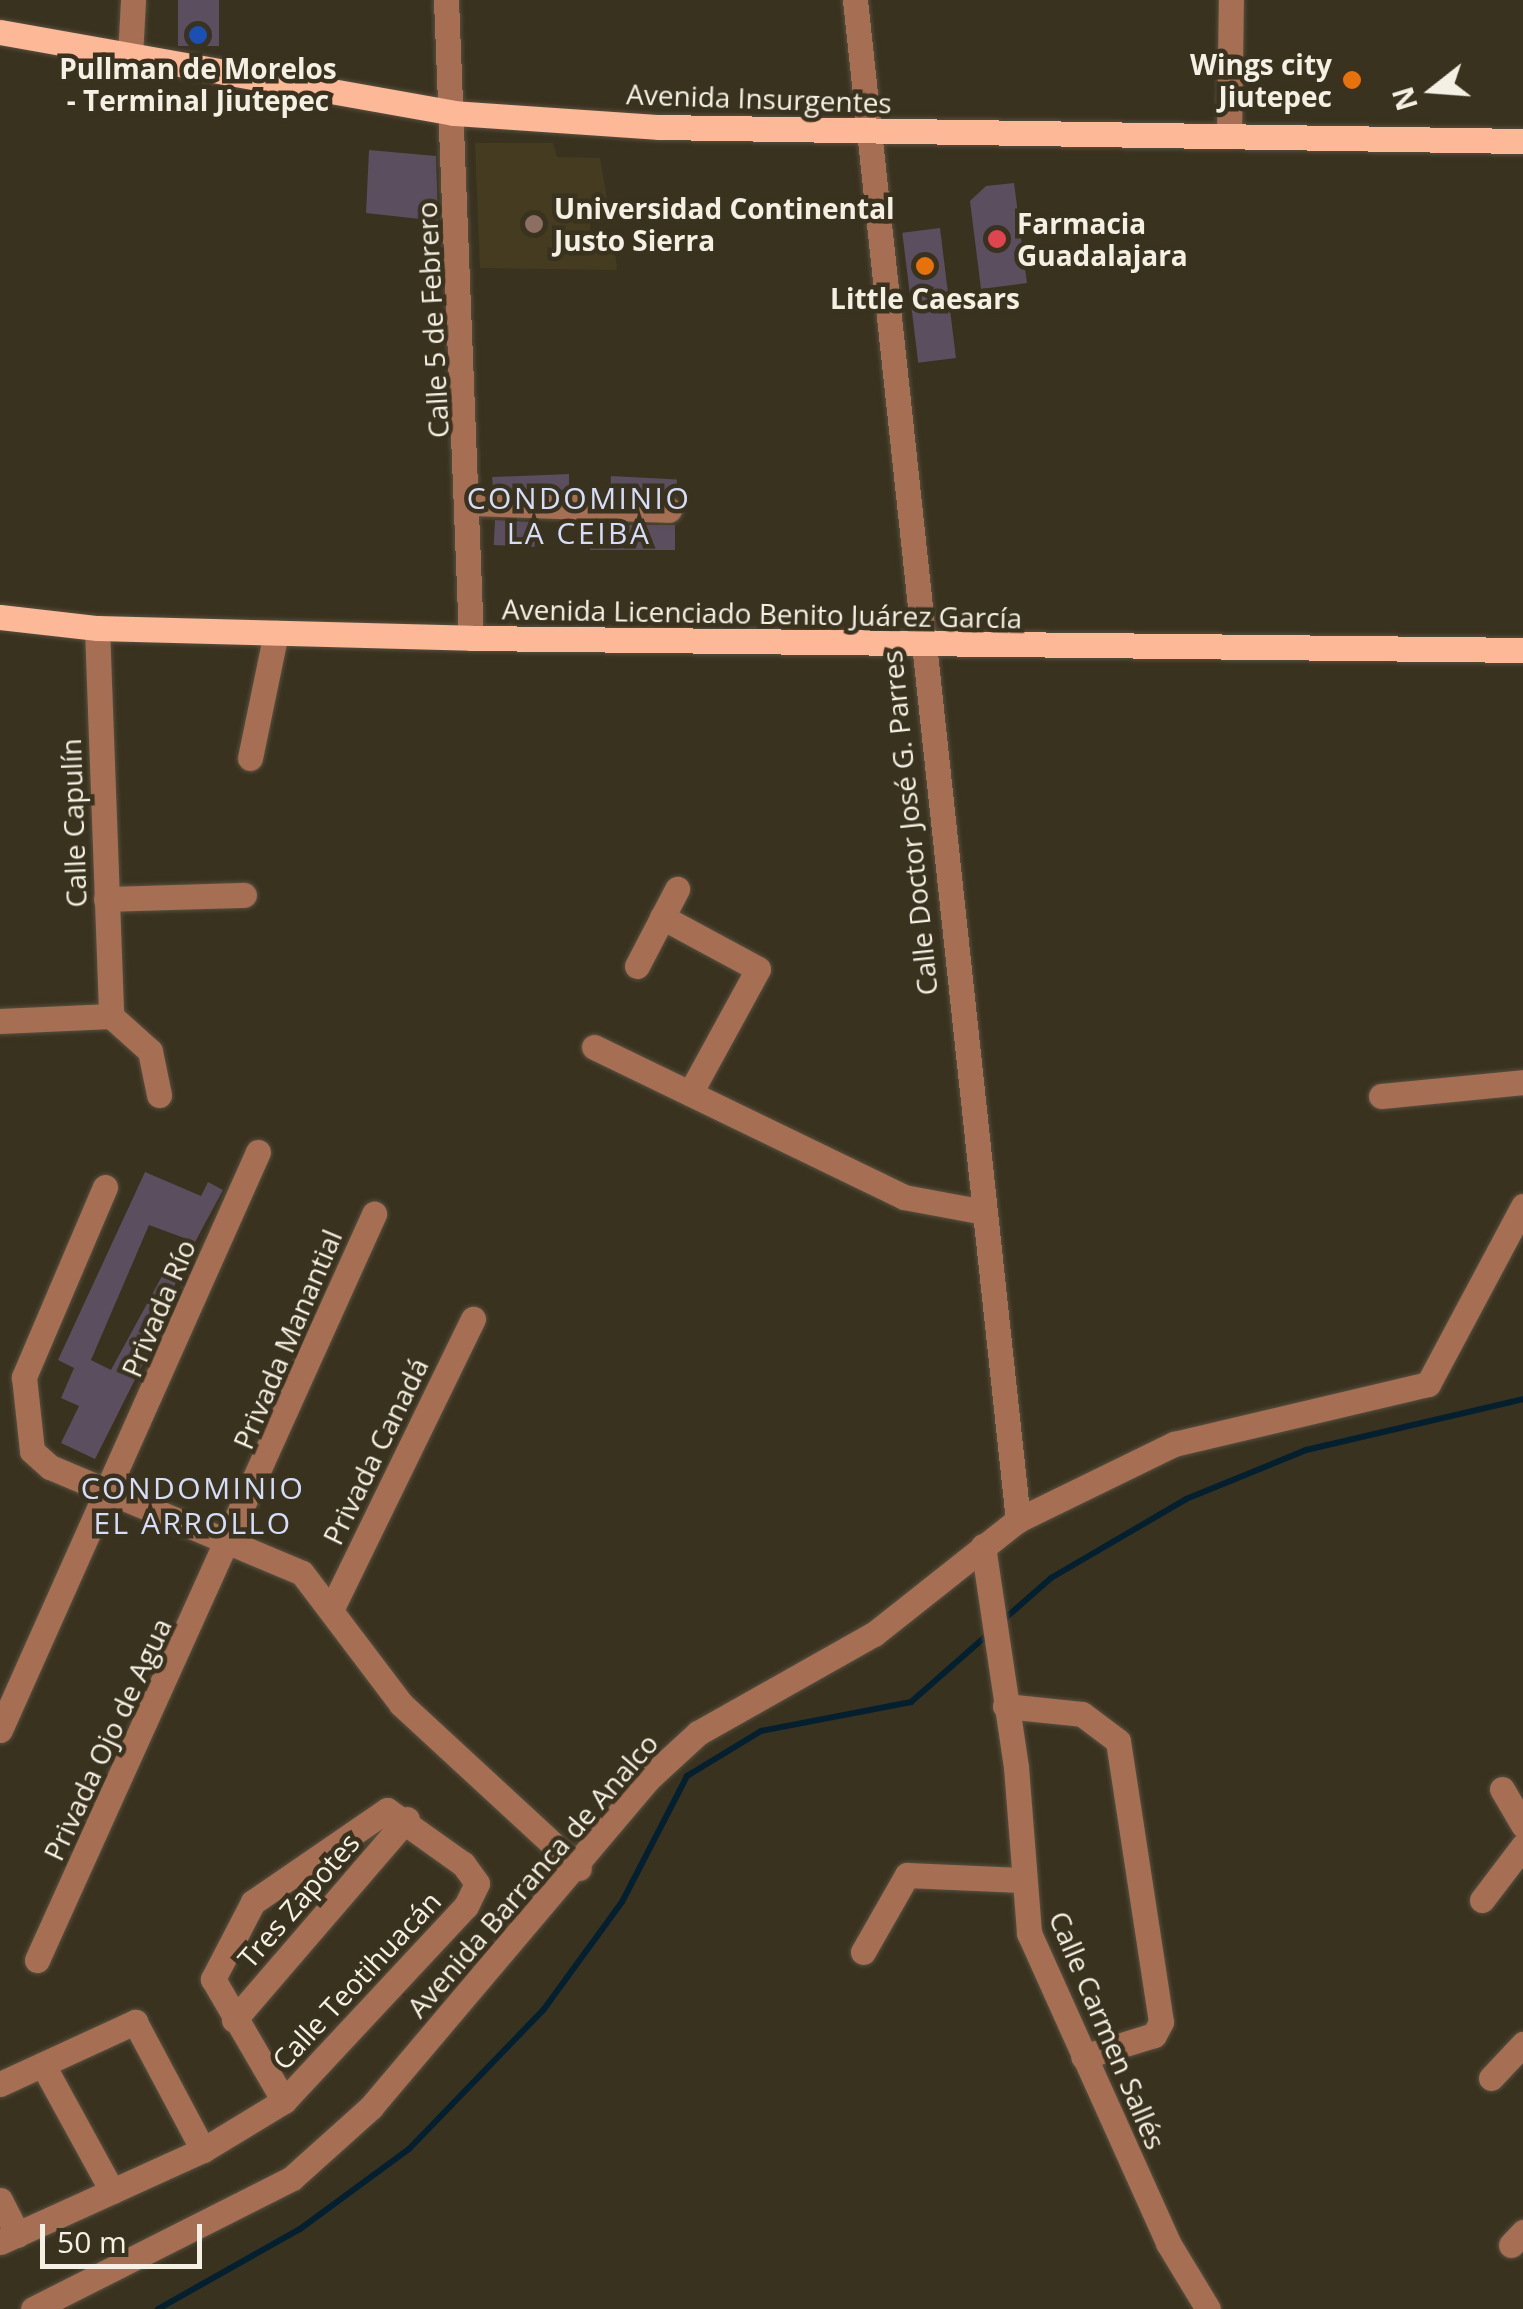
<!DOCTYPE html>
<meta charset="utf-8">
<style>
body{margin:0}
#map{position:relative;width:1523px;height:2309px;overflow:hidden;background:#39321f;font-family:"Open Sans",sans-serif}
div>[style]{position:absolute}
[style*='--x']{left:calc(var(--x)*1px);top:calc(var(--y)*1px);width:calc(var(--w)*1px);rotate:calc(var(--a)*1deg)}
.built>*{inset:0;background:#453b21}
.stream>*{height:6px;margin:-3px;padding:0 3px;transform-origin:3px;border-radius:3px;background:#032030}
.building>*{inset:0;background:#5b4e5f;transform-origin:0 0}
.roads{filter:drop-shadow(0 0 2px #57503f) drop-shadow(0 0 2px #57503f)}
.minor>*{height:25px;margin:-12.5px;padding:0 12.5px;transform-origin:12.5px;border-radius:12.5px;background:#a66f54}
.major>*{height:25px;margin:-12.5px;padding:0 12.5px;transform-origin:12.5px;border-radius:12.5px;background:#fcb897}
.dots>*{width:28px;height:28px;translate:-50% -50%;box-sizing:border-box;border:5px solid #39321f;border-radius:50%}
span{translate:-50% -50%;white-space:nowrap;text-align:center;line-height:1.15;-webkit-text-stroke:9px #39321f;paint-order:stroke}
.poi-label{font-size:28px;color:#f5f0e4;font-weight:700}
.right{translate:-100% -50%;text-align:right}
.left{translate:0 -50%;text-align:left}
.street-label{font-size:28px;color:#f5f0e4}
.neighbourhood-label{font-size:30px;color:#d5ddf9;letter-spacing:2.5px}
.north{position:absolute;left:1383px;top:40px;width:100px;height:100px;-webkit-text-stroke:8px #39321f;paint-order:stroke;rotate:253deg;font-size:28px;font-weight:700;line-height:40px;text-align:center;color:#f5f0e4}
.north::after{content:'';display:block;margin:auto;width:35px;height:45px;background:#f5f0e4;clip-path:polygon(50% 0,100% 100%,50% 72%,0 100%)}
.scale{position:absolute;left:40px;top:2224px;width:162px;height:45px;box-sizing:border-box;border:5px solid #f5f0e4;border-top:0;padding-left:12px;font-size:30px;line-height:35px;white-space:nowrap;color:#f5f0e4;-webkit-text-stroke:8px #39321f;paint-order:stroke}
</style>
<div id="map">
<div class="built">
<div style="clip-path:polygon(475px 143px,553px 143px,557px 157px,600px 158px,607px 198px,588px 200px,592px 247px,615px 250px,617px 270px,480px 268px)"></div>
</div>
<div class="stream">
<div style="--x:1001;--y:1622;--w:67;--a:-41.3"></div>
<div style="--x:1051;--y:1578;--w:156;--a:-30.3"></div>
<div style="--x:1186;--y:1499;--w:130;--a:-22.2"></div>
<div style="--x:1306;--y:1450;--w:223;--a:-13.2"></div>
<div style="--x:158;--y:2309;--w:163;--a:-29.4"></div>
<div style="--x:300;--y:2229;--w:135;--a:-36.3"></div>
<div style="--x:409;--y:2149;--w:194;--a:-46"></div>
<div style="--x:544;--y:2009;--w:132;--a:-53.9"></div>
<div style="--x:622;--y:1902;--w:142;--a:-62.7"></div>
<div style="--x:687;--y:1776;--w:87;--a:-31.3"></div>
<div style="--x:761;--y:1731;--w:153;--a:-10.9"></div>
<div style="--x:911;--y:1702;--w:103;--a:-41.4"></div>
</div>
<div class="building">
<div style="left:178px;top:0;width:41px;height:46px"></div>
<div style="clip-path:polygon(369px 150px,436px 156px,438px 221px,366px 213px)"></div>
<div style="clip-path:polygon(1014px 183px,1027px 283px,981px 289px,970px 201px,986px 186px)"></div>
<div style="left:940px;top:228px;width:131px;height:38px;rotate:83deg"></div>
<div style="clip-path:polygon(569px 474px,569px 490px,493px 488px,492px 477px)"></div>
<div style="left:611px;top:476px;width:66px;height:16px;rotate:3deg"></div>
<div style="left:495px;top:520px;width:41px;height:25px;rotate:3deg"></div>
<div style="left:590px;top:525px;width:85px;height:25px"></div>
<div style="clip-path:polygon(145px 1172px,201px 1196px,208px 1182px,223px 1190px,195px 1242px,149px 1225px,91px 1360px,111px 1370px,168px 1265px,179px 1270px,166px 1318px,95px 1459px,61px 1443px,79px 1406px,61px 1398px,74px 1368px,58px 1360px)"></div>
</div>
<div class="roads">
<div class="minor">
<div style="--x:446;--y:0;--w:638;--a:87.76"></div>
<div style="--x:855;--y:0;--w:1529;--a:83.88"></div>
<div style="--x:130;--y:56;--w:56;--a:-86.9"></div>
<div style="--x:1229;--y:135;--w:135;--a:-89.2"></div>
<div style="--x:470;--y:503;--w:199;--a:2"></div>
<div style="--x:97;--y:628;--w:388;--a:87.9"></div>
<div style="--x:250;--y:758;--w:128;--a:-78.3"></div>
<div style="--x:106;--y:899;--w:138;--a:-1.7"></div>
<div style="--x:662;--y:917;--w:109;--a:28.4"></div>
<div style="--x:758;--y:969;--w:141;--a:118.7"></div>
<div style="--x:637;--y:966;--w:87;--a:-62.5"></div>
<div style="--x:111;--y:1016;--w:52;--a:41.9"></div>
<div style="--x:150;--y:1051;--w:45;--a:78.4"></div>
<div style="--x:0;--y:1021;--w:111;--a:-2.6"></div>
<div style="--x:594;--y:1047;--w:344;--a:25.8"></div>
<div style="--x:904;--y:1197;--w:76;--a:10.6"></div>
<div style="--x:1381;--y:1096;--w:143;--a:-5.6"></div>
<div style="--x:105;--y:1187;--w:207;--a:113.1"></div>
<div style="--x:24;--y:1377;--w:74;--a:83.8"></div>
<div style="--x:32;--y:1451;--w:24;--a:42"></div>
<div style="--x:50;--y:1467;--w:273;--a:22.8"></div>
<div style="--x:302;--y:1573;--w:164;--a:52.9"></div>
<div style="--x:401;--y:1704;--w:242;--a:42.7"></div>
<div style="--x:983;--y:1546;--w:223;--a:81.5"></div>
<div style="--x:1016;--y:1767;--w:167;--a:85.5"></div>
<div style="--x:1029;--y:1933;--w:340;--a:65.8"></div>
<div style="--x:1168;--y:2243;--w:77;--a:58.8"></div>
<div style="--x:331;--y:1610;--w:324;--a:-64"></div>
<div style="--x:1005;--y:1706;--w:77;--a:5.9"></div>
<div style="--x:1082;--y:1714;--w:45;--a:36.9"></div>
<div style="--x:1118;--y:1741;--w:284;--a:81.3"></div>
<div style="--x:1161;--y:2022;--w:15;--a:118"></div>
<div style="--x:1154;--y:2035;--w:74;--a:162.8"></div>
<div style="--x:0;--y:1730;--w:633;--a:-65.95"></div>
<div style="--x:1502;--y:1789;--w:42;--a:59.7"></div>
<div style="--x:1482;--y:1900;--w:68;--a:-52.8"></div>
<div style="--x:863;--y:1952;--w:89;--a:-60.3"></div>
<div style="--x:907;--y:1875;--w:114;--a:2.5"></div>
<div style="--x:37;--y:1960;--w:819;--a:-65.69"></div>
<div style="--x:234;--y:2020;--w:265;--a:-49.3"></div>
<div style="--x:43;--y:2065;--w:144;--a:61.3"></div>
<div style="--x:1491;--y:2078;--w:47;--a:-46.7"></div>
<div style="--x:0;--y:2084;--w:149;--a:-24.7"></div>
<div style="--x:135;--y:2022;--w:145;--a:62"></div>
<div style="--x:0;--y:2200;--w:39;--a:63"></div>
<div style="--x:0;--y:2242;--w:223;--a:-24.4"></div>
<div style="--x:203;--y:2150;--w:95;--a:-31.2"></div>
<div style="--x:284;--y:2101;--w:267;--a:-47"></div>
<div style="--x:466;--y:1906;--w:25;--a:-64"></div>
<div style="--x:477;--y:1883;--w:24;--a:-126"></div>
<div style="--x:463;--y:1864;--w:93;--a:-144.6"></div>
<div style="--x:387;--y:1810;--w:163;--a:145.5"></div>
<div style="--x:253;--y:1902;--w:87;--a:117.5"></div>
<div style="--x:213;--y:1979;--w:141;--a:59.8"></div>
<div style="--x:1511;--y:2245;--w:18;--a:-47"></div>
<div style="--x:33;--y:2309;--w:290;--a:-26.8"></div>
<div style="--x:292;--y:2178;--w:106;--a:-41.9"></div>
<div style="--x:371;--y:2107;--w:431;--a:-49.8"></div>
<div style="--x:649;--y:1778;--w:67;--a:-42.6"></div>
<div style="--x:698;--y:1733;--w:202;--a:-29.4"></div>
<div style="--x:874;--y:1634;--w:184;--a:-38.4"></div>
<div style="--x:1018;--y:1520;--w:174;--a:-26"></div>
<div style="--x:1174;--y:1444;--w:261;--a:-13.3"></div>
<div style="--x:1428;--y:1384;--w:202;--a:-61.9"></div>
</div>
<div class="major">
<div style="--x:0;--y:32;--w:460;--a:10.1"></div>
<div style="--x:453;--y:113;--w:206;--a:3.9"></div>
<div style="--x:659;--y:127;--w:864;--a:0.93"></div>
<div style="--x:0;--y:617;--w:98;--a:6.5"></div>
<div style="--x:97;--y:628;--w:374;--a:1.5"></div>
<div style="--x:471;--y:638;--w:1052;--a:0.65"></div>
</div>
</div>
<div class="dots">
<div style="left:198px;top:35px;background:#1a4fb4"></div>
<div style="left:1352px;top:80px;background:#e8710a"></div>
<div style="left:534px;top:224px;background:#8d6e63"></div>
<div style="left:997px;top:239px;background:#e0444e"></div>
<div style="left:925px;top:266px;background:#e8710a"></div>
</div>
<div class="poi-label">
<span class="right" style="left:1332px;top:80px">Wings city<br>Jiutepec</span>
<span style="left:198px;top:84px">Pullman de Morelos<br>- Terminal Jiutepec</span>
<span class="left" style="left:554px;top:224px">Universidad Continental<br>Justo Sierra</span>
<span class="left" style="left:1017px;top:239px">Farmacia<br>Guadalajara</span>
<span style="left:925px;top:298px">Little Caesars</span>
</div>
<div class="street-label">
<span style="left:759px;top:98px;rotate:2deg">Avenida Insurgentes</span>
<span style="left:432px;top:320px;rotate:-93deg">Calle 5 de Febrero</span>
<span style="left:762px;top:613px;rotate:1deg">Avenida Licenciado Benito Juárez García</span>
<span style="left:73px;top:823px;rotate:-92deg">Calle Capulín</span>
<span style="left:909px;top:823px;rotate:-96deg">Calle Doctor José G. Parres</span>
<span style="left:158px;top:1308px;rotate:-67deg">Privada Río</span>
<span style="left:287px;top:1339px;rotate:-67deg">Privada Manantial</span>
<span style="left:375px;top:1451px;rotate:-64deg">Privada Canadá</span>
<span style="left:107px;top:1739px;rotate:-65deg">Privada Ojo de Agua</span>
<span style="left:532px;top:1875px;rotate:-49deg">Avenida Barranca de Analco</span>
<span style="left:298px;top:1900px;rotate:-49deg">Tres Zapotes</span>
<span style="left:356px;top:1980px;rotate:-47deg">Calle Teotihuacán</span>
<span style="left:1108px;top:2030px;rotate:67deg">Calle Carmen Sallés</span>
</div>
<div class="neighbourhood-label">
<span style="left:579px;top:515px">CONDOMINIO<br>LA CEIBA</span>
<span style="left:193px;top:1505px">CONDOMINIO<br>EL ARROLLO</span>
</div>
<div class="north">N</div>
<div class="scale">50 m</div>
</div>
